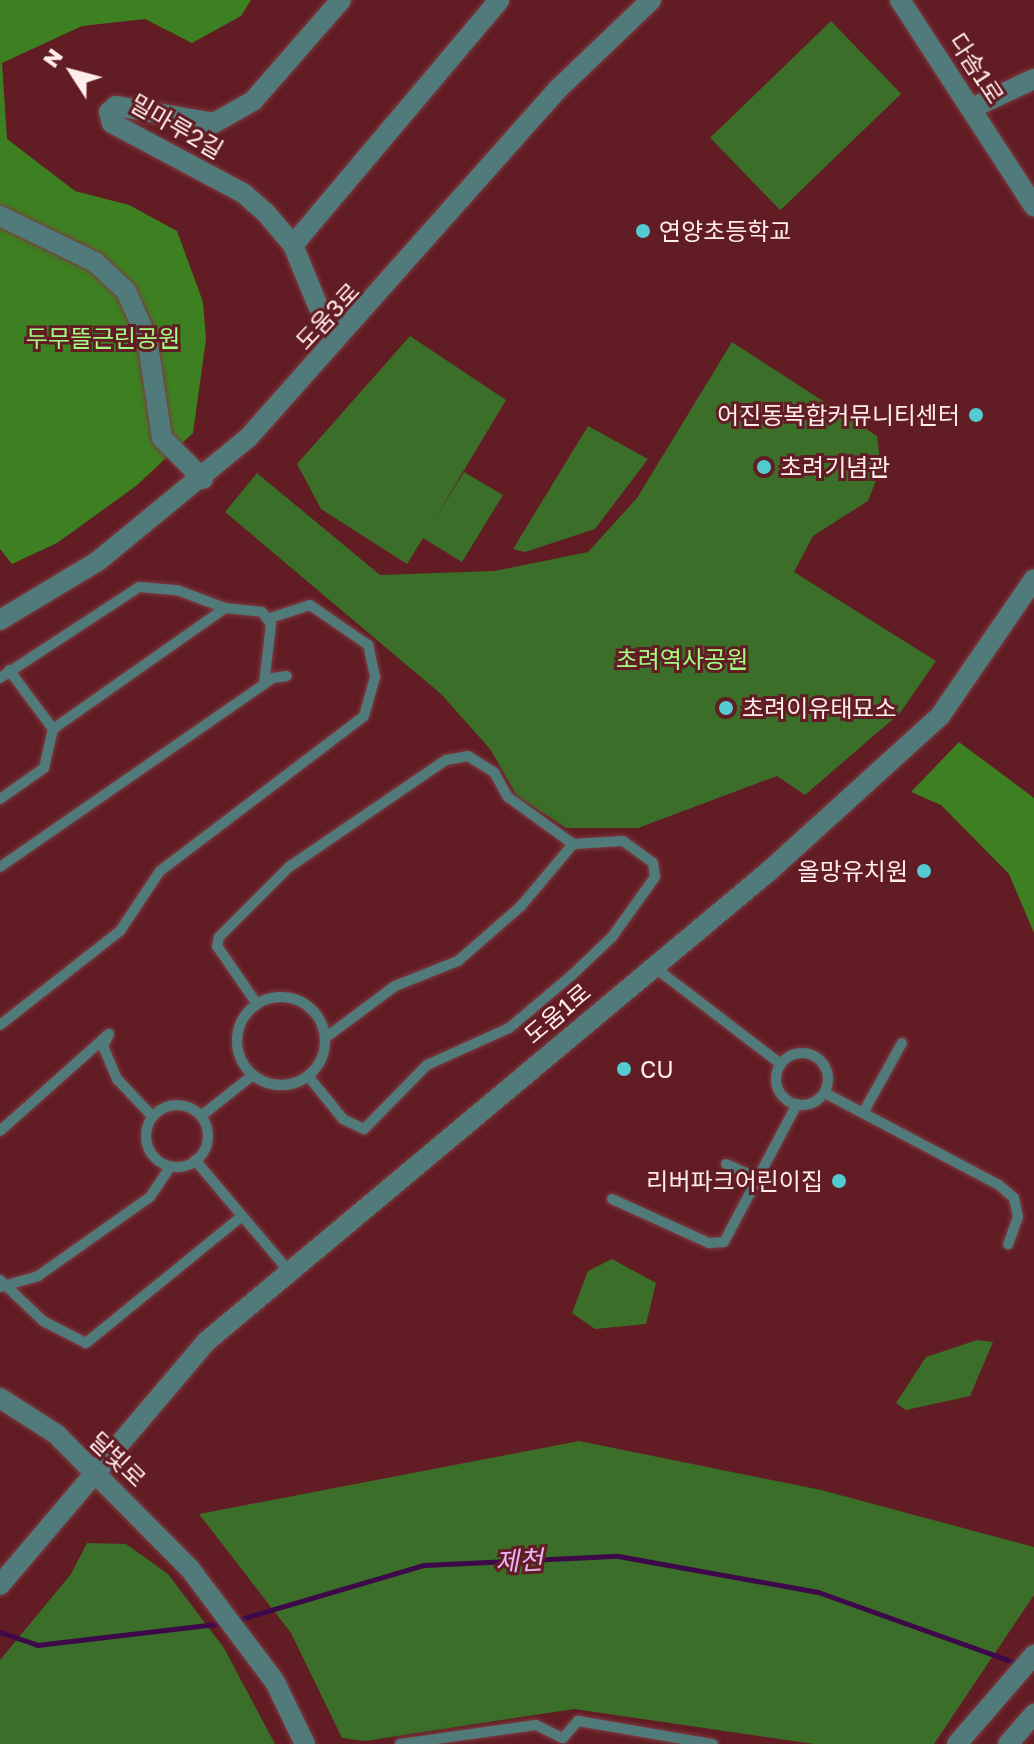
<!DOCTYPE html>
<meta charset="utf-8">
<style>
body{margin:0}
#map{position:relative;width:1034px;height:1744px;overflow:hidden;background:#621c23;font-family:"Golos Text","Noto Sans KR",sans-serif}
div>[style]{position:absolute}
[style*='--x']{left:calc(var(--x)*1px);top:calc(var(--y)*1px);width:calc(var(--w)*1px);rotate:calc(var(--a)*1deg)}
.green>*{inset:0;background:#3b6e28;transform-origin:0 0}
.forest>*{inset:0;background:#3d8021}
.stream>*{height:5px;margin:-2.5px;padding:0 2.5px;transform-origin:2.5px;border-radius:2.5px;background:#3d094a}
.roads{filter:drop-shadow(0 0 2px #7b3d43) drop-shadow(0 0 2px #7b3d43)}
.service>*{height:10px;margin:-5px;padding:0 5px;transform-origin:5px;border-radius:5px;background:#517a7b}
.service>.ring{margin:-5px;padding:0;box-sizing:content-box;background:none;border:10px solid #517a7b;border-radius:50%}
.minor>*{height:20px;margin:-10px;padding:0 10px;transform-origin:10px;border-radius:10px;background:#517a7b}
.tertiary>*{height:20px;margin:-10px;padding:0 10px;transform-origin:10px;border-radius:10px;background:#517a7b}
.dots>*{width:22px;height:22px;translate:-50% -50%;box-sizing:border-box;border:4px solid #621c23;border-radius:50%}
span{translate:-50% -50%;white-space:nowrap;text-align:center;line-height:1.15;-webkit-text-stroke:6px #621c23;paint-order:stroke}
.street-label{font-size:24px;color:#ffecec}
.poi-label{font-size:24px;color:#ffecec}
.left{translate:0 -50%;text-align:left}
.right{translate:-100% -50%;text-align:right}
.park-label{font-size:24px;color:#a3fb84}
.water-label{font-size:26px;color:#e5b3f5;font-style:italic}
.north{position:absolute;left:32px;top:32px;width:80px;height:80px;-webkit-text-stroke:6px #621c23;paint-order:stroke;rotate:306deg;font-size:22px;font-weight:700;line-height:32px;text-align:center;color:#ffecec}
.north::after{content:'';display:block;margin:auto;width:28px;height:36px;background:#ffecec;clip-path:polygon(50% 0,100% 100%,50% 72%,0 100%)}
</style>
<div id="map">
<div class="green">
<div style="left:831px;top:21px;width:101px;height:168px;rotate:46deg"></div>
<div style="clip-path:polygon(410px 336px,506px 400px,431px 525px,464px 472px,503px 495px,462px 562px,423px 538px,407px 564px,321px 509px,297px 464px)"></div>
<div style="clip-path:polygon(732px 342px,877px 436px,881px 468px,868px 501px,813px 536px,794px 572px,936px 661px,900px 713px,805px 795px,777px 776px,638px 828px,566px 828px,517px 796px,490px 749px,441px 694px,225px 512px,257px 473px,380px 575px,494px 571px,588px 552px,637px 498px)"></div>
<div style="clip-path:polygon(588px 426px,648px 459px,595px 529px,525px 552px,513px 549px)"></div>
<div style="clip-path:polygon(612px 1259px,656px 1283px,646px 1324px,595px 1329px,572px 1313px,588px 1271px)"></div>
<div style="clip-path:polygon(977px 1340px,993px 1342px,970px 1396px,906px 1410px,896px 1403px,926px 1357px)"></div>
<div style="clip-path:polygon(579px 1441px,821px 1490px,1034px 1547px,1034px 1595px,934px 1744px,814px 1744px,574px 1709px,365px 1741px,342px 1738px,291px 1633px,199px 1514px)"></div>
<div style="clip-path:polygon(87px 1543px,126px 1544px,168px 1574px,224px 1648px,275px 1744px,0 1744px,0 1660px,71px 1574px)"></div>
</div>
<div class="forest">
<div style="clip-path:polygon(0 0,251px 0,241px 16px,192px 43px,145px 19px,82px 26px,2px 63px,7px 139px,75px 191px,129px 205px,177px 231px,203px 302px,206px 339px,193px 433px,136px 486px,57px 543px,12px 564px,0 549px)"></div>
<div style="clip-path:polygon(959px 742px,1034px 798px,1034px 933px,1009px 874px,941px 805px,911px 792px)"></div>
</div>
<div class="stream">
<div style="--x:237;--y:1620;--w:195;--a:-16.4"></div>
<div style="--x:424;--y:1565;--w:194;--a:-2.7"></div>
<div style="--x:618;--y:1556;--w:203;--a:10.2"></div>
<div style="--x:818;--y:1592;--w:214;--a:19.7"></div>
<div style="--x:0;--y:1632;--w:39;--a:19"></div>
<div style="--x:37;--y:1645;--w:187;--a:-6.7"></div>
</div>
<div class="roads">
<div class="service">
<div style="--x:9;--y:670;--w:74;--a:53.3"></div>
<div style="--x:0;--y:678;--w:166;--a:-33.2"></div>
<div style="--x:139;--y:587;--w:38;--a:5"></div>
<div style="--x:177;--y:590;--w:51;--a:20.6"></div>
<div style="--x:0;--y:799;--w:54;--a:-35.2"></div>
<div style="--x:44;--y:768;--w:40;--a:-77"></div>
<div style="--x:53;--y:729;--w:210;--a:-35.1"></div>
<div style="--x:225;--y:608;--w:37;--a:6"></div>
<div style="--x:262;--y:612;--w:15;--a:53"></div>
<div style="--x:271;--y:624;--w:60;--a:96.7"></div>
<div style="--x:0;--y:867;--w:332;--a:-34.7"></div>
<div style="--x:273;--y:678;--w:14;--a:-8"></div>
<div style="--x:654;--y:967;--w:160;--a:37.4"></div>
<div class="ring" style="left:237px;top:997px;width:78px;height:78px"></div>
<div style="--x:257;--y:1004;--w:70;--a:-124.6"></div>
<div style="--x:217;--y:946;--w:9;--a:-77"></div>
<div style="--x:219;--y:937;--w:99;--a:-45"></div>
<div style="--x:289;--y:867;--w:190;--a:-34.3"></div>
<div style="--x:446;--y:760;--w:22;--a:-10"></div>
<div style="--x:468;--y:756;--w:31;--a:32"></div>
<div style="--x:494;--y:772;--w:29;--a:61"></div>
<div style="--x:508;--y:797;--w:80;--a:35.9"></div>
<div style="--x:573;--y:844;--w:50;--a:-3.4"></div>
<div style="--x:623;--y:841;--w:37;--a:36"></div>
<div style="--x:653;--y:863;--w:14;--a:82"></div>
<div style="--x:655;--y:877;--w:74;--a:125.6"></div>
<div style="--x:612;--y:937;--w:55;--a:136.5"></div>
<div style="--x:572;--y:975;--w:82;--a:139.9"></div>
<div style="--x:509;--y:1028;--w:90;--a:155.7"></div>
<div style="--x:427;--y:1065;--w:90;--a:134.5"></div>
<div style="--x:364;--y:1129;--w:23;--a:-155"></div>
<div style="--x:343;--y:1119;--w:55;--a:-129.1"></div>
<div style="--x:0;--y:1025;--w:152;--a:-38.1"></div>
<div style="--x:120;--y:931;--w:72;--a:-56.3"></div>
<div style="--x:160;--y:871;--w:256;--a:-37.2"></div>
<div style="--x:364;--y:716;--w:41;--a:-74.2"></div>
<div style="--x:375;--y:677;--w:33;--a:-102"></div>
<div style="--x:368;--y:645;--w:70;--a:-145.4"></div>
<div style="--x:310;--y:605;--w:45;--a:162"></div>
<div style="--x:108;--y:1036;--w:11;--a:117"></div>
<div style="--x:103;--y:1046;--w:36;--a:67"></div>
<div style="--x:117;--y:1079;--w:52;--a:46.5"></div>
<div style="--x:325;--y:1038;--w:87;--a:-36.6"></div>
<div style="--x:395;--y:986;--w:68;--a:-21.6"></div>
<div style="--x:458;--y:961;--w:84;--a:-41.1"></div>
<div style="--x:521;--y:906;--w:81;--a:-50"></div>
<div class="ring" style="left:776px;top:1053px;width:42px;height:42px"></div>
<div style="--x:825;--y:1093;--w:197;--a:27.9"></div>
<div style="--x:999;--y:1185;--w:20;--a:41"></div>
<div style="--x:1014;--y:1198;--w:19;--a:78"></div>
<div style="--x:1018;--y:1217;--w:29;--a:110"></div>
<div class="ring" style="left:146px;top:1105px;width:52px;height:52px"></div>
<div style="--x:863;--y:1113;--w:80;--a:-60.9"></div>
<div style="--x:201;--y:1116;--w:66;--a:-38.3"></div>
<div style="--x:0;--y:1131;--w:146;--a:-41.7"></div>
<div style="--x:195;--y:1160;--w:143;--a:49.8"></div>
<div style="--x:726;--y:1164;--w:35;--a:24"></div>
<div style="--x:612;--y:1199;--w:107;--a:24.4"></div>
<div style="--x:709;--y:1243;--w:15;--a:-4"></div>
<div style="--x:724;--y:1242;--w:156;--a:-62.1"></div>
<div style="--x:0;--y:1280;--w:59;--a:43.6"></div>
<div style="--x:43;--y:1321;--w:48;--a:27.1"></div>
<div style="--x:86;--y:1343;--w:201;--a:-39.1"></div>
<div style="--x:0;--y:1287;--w:40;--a:-16"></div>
<div style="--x:38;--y:1276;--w:137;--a:-35.2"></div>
<div style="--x:150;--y:1197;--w:37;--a:-56"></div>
<div style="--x:400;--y:1744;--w:137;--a:-8"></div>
<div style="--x:536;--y:1725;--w:30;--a:26"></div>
<div style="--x:563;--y:1738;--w:23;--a:-49"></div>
<div style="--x:578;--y:1721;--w:137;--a:9.7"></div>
</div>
<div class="minor">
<div style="--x:972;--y:108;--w:68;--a:-25.1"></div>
<div style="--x:0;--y:216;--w:106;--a:25.8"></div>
<div style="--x:95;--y:262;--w:42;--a:43.1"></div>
<div style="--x:126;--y:291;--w:51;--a:65.9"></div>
<div style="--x:147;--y:338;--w:101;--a:81.5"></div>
<div style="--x:162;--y:438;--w:58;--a:45"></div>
<div style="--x:293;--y:245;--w:320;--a:-49.9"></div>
<div style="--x:318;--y:306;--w:66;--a:-112.3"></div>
<div style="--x:293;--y:245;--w:42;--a:-130.2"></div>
<div style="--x:266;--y:213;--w:30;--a:-139"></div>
<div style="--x:243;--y:193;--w:149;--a:-151.9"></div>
<div style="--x:112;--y:123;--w:11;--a:-105"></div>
<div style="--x:109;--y:112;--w:9;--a:-41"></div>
<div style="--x:116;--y:106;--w:99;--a:9.8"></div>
<div style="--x:214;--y:123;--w:45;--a:-29.4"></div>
<div style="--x:253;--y:101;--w:134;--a:-48.9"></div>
</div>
<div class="tertiary">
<div style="--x:900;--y:0;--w:246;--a:57"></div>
<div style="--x:0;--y:620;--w:114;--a:-31"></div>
<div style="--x:98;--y:561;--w:194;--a:-39.4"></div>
<div style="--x:248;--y:438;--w:467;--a:-48.4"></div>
<div style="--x:558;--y:89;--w:129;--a:-43.7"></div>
<div style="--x:0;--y:1398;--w:67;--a:32.7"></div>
<div style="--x:56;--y:1434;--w:190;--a:45.2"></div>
<div style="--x:190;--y:1569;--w:141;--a:53"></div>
<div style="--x:275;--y:1682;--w:69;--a:64.2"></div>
<div style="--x:0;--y:1585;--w:320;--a:-49.7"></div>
<div style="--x:207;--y:1341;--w:731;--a:-39.9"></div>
<div style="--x:768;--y:872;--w:232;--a:-42.2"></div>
<div style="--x:940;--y:716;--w:166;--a:-55.5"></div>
<div style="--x:957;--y:1744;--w:118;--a:-49.1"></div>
<div style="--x:1008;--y:1744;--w:40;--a:-49"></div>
</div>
</div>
<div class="dots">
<div style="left:643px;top:231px;background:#52ccd0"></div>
<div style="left:976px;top:415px;background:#52ccd0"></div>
<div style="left:764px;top:467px;background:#52ccd0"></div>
<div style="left:726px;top:708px;background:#52ccd0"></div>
<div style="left:924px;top:871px;background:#52ccd0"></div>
<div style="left:624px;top:1069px;background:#52ccd0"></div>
<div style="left:839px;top:1181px;background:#52ccd0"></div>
</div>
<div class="street-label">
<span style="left:977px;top:68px;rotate:57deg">다솜1로</span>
<span style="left:177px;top:126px;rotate:30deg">밀마루2길</span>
<span style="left:327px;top:316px;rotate:-47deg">도움3로</span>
<span style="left:557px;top:1013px;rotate:-40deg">도움1로</span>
<span style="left:118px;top:1459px;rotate:44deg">달빛로</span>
</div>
<div class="poi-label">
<span class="left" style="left:659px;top:231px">연양초등학교</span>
<span class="right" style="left:960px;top:415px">어진동복합커뮤니티센터</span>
<span class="left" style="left:780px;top:467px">초려기념관</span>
<span class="left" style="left:742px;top:708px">초려이유태묘소</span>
<span class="right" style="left:908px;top:871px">올망유치원</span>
<span class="left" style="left:640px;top:1069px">CU</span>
<span class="right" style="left:823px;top:1181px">리버파크어린이집</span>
</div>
<div class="park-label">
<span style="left:103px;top:338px">두무뜰근린공원</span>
<span style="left:682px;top:659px">초려역사공원</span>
</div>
<div class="water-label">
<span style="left:519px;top:1561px;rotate:-3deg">제천</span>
</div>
<div class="north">N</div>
</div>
